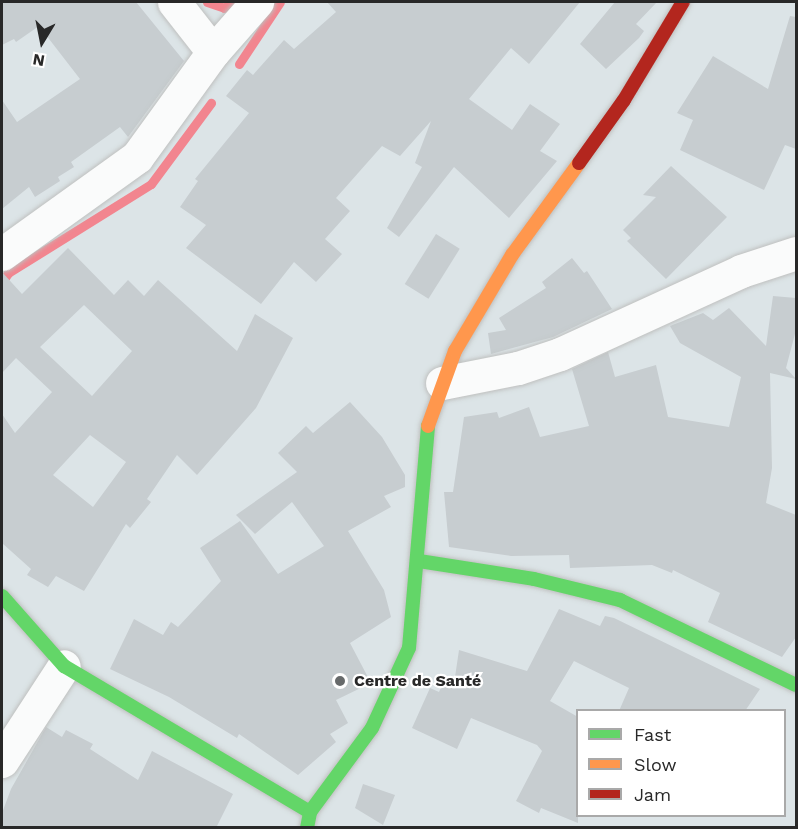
<!DOCTYPE html>
<meta charset="utf-8">
<style>
body{margin:0}
#map{position:relative;width:798px;height:829px;overflow:hidden;background:#dce4e7;font-family:"Work Sans",sans-serif}
div>[style]{position:absolute}
[style*='--x']{left:calc(var(--x)*1px);top:calc(var(--y)*1px);width:calc(var(--w)*1px);rotate:calc(var(--a)*1deg)}
.stream>*{height:9px;margin:-4.5px;padding:0 4.5px;transform-origin:4.5px;border-radius:4.5px;background:#f2858f}
.building>*{inset:0;background:#c7cdd0;transform-origin:0 0}
.roads{filter:drop-shadow(0 0 2px #bfc0bf) drop-shadow(0 0 2px #bfc0bf)}
.street>*{height:33px;margin:-16.5px;padding:0 16.5px;transform-origin:16.5px;border-radius:16.5px;background:#fafbfb}
.fast>*{height:14px;margin:-7px;padding:0 7px;transform-origin:7px;border-radius:7px;background:#63d668}
.slow>*{height:14px;margin:-7px;padding:0 7px;transform-origin:7px;border-radius:7px;background:#ff974d}
.jam>*{height:14px;margin:-7px;padding:0 7px;transform-origin:7px;border-radius:7px;background:#b3261e}
.dots>*{width:16px;height:16px;translate:-50% -50%;box-sizing:border-box;border:3px solid #fff;border-radius:50%}
span{translate:-50% -50%;white-space:nowrap;text-align:center;line-height:1.15;-webkit-text-stroke:4.5px #fff;paint-order:stroke}
.poi-label{font-size:16px;color:#282828;font-weight:700}
.left{translate:0 -50%;text-align:left}
.frame{position:absolute;inset:0;border:3px solid #282828;pointer-events:none}
.legend{position:absolute;left:576px;top:709px;width:210px;height:108px;box-sizing:border-box;background:#fff;border:2px solid #a9a9a9;margin:0;padding:8px 10px;list-style:none;font-size:18px;color:#282828}
.legend li{display:flex;align-items:center;gap:12px;height:30px}
.legend b{width:30px;border:2px solid #a9a9a9}
.north{position:absolute;left:12px;top:12px;width:60px;height:60px;-webkit-text-stroke:4px #fff;paint-order:stroke;rotate:190deg;font-size:16px;font-weight:700;line-height:24px;text-align:center;color:#282828}
.north::after{content:'';display:block;margin:auto;width:21px;height:27px;background:#282828;clip-path:polygon(50% 0,100% 100%,50% 72%,0 100%)}
</style>
<div id="map">
<div class="stream">
<div style="--x:207;--y:2;--w:18;--a:19"></div>
<div style="--x:224;--y:8;--w:10;--a:-37"></div>
<div style="--x:239;--y:64;--w:74;--a:-56.5"></div>
<div style="--x:2;--y:282;--w:11;--a:-56"></div>
<div style="--x:8;--y:273;--w:168;--a:-31.9"></div>
<div style="--x:151;--y:184;--w:101;--a:-53.5"></div>
</div>
<div class="building">
<div style="clip-path:polygon(2px 2px,136px 2px,184px 61px,128px 137px,120px 127px,71px 162px,74px 167px,58px 177px,60px 181px,35px 197px,29px 187px,2px 209px,2px 100px,17px 122px,80px 79px,39px 26px,16px 42px,14px 39px,2px 45px)"></div>
<div style="clip-path:polygon(327px 2px,580px 2px,529px 64px,511px 48px,469px 99px,512px 130px,530px 104px,560px 124px,540px 151px,557px 161px,509px 218px,454px 167px,399px 237px,387px 228px,422px 167px,415px 163px,431px 121px,400px 156px,382px 146px,336px 198px,350px 211px,325px 239px,342px 254px,316px 282px,294px 262px,261px 304px,186px 248px,206px 225px,180px 207px,198px 181px,195px 179px,249px 113px,226px 96px,247px 70px,253px 75px,284px 40px,294px 49px,336px 12px)"></div>
<div style="clip-path:polygon(615px 2px,657px 2px,636px 24px,644px 31px,639px 38px,606px 69px,580px 44px)"></div>
<div style="clip-path:polygon(790px 16px,796px 17px,796px 149px,785px 145px,764px 190px,680px 150px,693px 120px,677px 113px,713px 56px,768px 89px)"></div>
<div style="clip-path:polygon(671px 166px,727px 217px,666px 279px,627px 241px,631px 238px,623px 230px,656px 197px,643px 195px)"></div>
<div style="left:436px;top:234px;width:28px;height:59px;rotate:32deg"></div>
<div style="clip-path:polygon(evenodd,68px 248px,114px 295px,128px 280px,144px 296px,158px 280px,237px 351px,255px 314px,293px 338px,256px 408px,197px 475px,177px 455px,147px 499px,151px 502px,130px 528px,126px 524px,84px 591px,56px 576px,48px 587px,27px 575px,31px 569px,2px 543px,2px 414px,15px 433px,52px 392px,16px 358px,2px 373px,2px 272px,22px 294px,68px 248px,84px 305px,132px 351px,92px 396px,40px 347px,84px 305px,68px 248px,90px 435px,126px 462px,93px 507px,53px 475px,90px 435px)"></div>
<div style="clip-path:polygon(572px 258px,584px 273px,587px 271px,612px 309px,553px 337px,491px 354px,488px 333px,506px 330px,499px 318px,546px 288px,542px 282px)"></div>
<div style="clip-path:polygon(773px 296px,796px 298px,796px 330px,786px 368px,796px 379px,770px 373px,772px 468px,766px 503px,796px 515px,796px 637px,782px 657px,708px 622px,720px 593px,673px 570px,672px 573px,652px 565px,570px 568px,569px 555px,511px 556px,449px 547px,444px 492px,453px 492px,464px 417px,497px 412px,499px 418px,529px 407px,540px 437px,589px 426px,572px 369px,608px 352px,615px 377px,656px 365px,668px 417px,729px 427px,741px 377px,680px 343px,670px 326px,703px 313px,713px 320px,729px 308px,766px 346px)"></div>
<div style="clip-path:polygon(350px 402px,382px 437px,405px 475px,405px 487px,384px 496px,391px 507px,348px 531px,384px 590px,391px 617px,350px 643px,371px 683px,336px 700px,348px 723px,330px 734px,336px 742px,298px 775px,239px 734px,237px 738px,169px 697px,110px 669px,134px 619px,163px 635px,171px 622px,178px 627px,221px 581px,200px 548px,240px 521px,278px 574px,324px 546px,292px 502px,255px 534px,236px 515px,297px 472px,278px 453px,306px 426px,313px 433px)"></div>
<div style="clip-path:polygon(559px 609px,600px 626px,605px 616px,614px 618px,760px 689px,745px 711px,619px 711px,629px 688px,574px 661px,550px 701px,578px 717px,578px 823px,541px 808px,539px 813px,516px 801px,542px 751px,537px 745px,471px 718px,457px 749px,412px 728px,430px 688px,439px 692px,446px 676px,455px 677px,459px 650px,527px 671px)"></div>
<div style="clip-path:polygon(46px 727px,62px 737px,66px 730px,93px 744px,90px 749px,138px 780px,152px 751px,233px 794px,216px 828px,2px 828px,2px 813px,11px 789px)"></div>
<div style="clip-path:polygon(363px 784px,395px 795px,383px 825px,355px 808px)"></div>
</div>
<div class="roads">
<div class="street">
<div style="--x:174;--y:2;--w:63;--a:52"></div>
<div style="--x:2;--y:254;--w:166;--a:-35.7"></div>
<div style="--x:137;--y:157;--w:130;--a:-54.1"></div>
<div style="--x:213;--y:52;--w:67;--a:-48.7"></div>
<div style="--x:442;--y:383;--w:77;--a:-11.2"></div>
<div style="--x:518;--y:368;--w:44;--a:-18.4"></div>
<div style="--x:560;--y:354;--w:199;--a:-24.6"></div>
<div style="--x:741;--y:271;--w:58;--a:-18.1"></div>
<div style="--x:2;--y:761;--w:113;--a:-56.9"></div>
</div>
<div class="fast">
<div style="--x:419;--y:561;--w:116;--a:8.9"></div>
<div style="--x:534;--y:579;--w:89;--a:13.7"></div>
<div style="--x:620;--y:600;--w:195;--a:25.8"></div>
<div style="--x:2;--y:596;--w:94;--a:48.5"></div>
<div style="--x:64;--y:666;--w:286;--a:30.7"></div>
<div style="--x:307;--y:828;--w:16;--a:-79"></div>
<div style="--x:310;--y:812;--w:104;--a:-53.6"></div>
<div style="--x:372;--y:728;--w:88;--a:-65.2"></div>
<div style="--x:409;--y:648;--w:223;--a:-85.1"></div>
</div>
<div class="slow">
<div style="--x:428;--y:426;--w:80;--a:-70.2"></div>
<div style="--x:455;--y:351;--w:112;--a:-59.3"></div>
<div style="--x:512;--y:255;--w:114;--a:-53.9"></div>
</div>
<div class="jam">
<div style="--x:579;--y:163;--w:77;--a:-54.5"></div>
<div style="--x:624;--y:100;--w:114;--a:-59"></div>
</div>
</div>
<div class="dots">
<div style="left:340px;top:681px;background:#676a6b"></div>
</div>
<div class="poi-label">
<span class="left" style="left:354px;top:681px">Centre de Santé</span>
</div>
<div class="frame"></div>
<ul class="legend">
<li><b style="height:8px;background:#63d668"></b>Fast</li>
<li><b style="height:8px;background:#ff974d"></b>Slow</li>
<li><b style="height:8px;background:#b3261e"></b>Jam</li>
</ul>
<div class="north">N</div>
</div>
